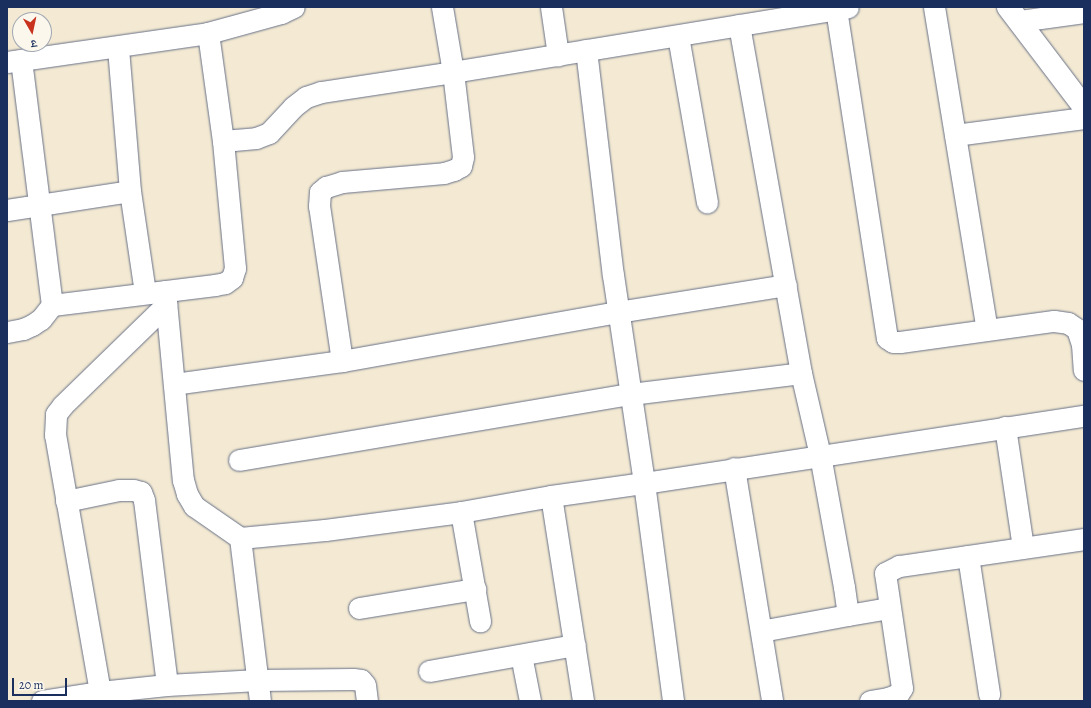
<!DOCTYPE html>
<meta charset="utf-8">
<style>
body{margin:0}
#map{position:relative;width:1091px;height:708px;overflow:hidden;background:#f4ead3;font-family:Alegreya,"Noto Serif Devanagari",serif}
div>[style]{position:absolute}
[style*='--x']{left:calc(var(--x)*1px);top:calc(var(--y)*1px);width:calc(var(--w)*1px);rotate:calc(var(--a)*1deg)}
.roads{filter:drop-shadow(0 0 1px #677087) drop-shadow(0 0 1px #677087)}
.street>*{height:21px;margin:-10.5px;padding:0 10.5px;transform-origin:10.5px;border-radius:10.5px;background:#fff}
.secondary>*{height:22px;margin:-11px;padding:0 11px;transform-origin:11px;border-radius:11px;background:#fff}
span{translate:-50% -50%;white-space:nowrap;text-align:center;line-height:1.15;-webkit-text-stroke:3px #fbf7ec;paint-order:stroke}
.frame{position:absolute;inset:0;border:8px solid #1b2f5e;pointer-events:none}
.north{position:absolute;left:12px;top:12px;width:40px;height:40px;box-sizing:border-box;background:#fbf7ec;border:1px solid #a1a7b3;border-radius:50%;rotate:171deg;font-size:11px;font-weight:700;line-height:16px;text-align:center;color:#1b2f5e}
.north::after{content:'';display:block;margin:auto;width:14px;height:18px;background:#c8321e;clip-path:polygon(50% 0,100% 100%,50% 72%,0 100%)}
.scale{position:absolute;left:12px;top:678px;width:55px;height:18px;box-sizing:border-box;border:2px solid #1b2f5e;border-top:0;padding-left:5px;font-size:12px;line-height:14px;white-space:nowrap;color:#1b2f5e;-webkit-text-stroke:3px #fbf7ec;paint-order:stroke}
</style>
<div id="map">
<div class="roads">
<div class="street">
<div style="--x:551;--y:7;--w:49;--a:81.7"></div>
<div style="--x:934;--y:7;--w:327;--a:80.7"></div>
<div style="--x:836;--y:9;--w:333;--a:81.2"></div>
<div style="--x:887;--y:338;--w:7;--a:34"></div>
<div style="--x:893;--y:342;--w:7;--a:0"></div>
<div style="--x:900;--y:342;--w:155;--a:-7.8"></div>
<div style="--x:1054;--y:321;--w:14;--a:8"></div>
<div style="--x:1068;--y:323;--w:11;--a:34"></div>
<div style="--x:1077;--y:329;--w:16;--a:72"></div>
<div style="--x:1082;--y:344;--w:26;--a:86"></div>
<div style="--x:1020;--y:21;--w:65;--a:-8"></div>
<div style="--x:739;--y:25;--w:353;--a:79.9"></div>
<div style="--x:801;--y:373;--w:84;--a:77"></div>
<div style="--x:820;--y:455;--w:134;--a:79.7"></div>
<div style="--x:844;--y:587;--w:28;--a:82"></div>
<div style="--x:848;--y:615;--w:88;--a:169.6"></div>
<div style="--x:208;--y:33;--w:76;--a:-15.3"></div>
<div style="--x:281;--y:13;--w:14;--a:-25"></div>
<div style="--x:678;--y:36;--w:169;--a:80.1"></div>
<div style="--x:586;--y:50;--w:227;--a:83.2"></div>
<div style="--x:613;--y:275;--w:210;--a:81.5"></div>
<div style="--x:644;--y:483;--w:445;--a:-8.7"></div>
<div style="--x:21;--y:60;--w:247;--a:82.8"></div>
<div style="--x:7;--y:62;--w:203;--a:-8.2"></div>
<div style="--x:208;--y:33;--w:109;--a:82.1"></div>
<div style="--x:223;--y:141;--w:128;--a:84.6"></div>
<div style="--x:235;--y:268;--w:10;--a:107"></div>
<div style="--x:232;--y:278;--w:9;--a:144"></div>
<div style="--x:225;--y:283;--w:10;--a:169"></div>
<div style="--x:215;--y:285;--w:164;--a:173"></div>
<div style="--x:52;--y:305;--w:18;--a:128"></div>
<div style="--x:41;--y:319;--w:11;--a:146"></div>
<div style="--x:32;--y:325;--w:10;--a:156"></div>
<div style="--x:23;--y:329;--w:16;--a:169"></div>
<div style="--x:955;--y:135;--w:130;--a:-7.5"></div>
<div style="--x:223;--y:141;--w:33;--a:-5"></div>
<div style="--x:256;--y:138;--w:14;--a:-21"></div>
<div style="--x:269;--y:133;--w:35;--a:-47"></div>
<div style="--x:293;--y:107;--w:16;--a:-38"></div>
<div style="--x:306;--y:97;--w:16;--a:-18"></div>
<div style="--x:321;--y:92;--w:134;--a:-8.6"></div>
<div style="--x:453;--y:72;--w:400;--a:-9.3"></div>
<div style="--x:130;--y:191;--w:103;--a:81.6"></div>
<div style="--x:7;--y:210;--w:124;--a:-8.8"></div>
<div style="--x:130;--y:191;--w:144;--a:-94.8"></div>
<div style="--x:165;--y:291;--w:190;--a:84.6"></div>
<div style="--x:183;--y:480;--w:15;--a:74"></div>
<div style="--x:187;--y:494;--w:14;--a:60"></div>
<div style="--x:194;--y:506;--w:56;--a:34.8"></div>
<div style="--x:240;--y:538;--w:85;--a:-5.4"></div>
<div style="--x:325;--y:530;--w:137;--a:-7.5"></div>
<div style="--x:461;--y:512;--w:91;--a:-10.1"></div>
<div style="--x:551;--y:496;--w:94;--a:-8"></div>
<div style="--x:644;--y:483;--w:220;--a:82.4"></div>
<div style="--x:342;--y:361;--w:157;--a:-98.4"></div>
<div style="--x:319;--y:206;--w:14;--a:-86"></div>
<div style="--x:320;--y:192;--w:8;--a:-40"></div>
<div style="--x:326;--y:187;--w:17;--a:-17"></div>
<div style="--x:342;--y:182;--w:102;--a:-5"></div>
<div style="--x:444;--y:173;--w:10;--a:-17"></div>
<div style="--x:454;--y:170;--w:8;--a:-30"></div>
<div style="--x:461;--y:166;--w:9;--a:-77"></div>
<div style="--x:463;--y:157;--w:86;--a:-96.7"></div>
<div style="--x:453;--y:72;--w:66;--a:-99.6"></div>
<div style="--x:174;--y:384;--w:170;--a:-7.8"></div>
<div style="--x:342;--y:361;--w:280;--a:-10.1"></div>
<div style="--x:618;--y:312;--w:170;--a:-9.1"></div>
<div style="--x:1005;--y:427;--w:122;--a:81.5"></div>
<div style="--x:239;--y:460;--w:398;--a:-9.6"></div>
<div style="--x:631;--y:394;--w:171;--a:-7"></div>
<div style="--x:734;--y:468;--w:236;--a:80.7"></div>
<div style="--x:551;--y:496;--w:207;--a:81.1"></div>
<div style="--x:66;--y:501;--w:54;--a:-11.7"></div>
<div style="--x:119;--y:490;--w:14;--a:0"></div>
<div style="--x:133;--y:490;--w:8;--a:14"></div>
<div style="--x:141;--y:492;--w:9;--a:69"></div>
<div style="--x:144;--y:500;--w:186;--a:82.9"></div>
<div style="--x:461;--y:512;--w:111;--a:80.1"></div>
<div style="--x:240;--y:538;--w:164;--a:83"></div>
<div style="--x:968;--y:556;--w:140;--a:81.3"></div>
<div style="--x:359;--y:608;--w:118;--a:-9.3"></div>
<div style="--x:848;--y:615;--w:42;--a:-9.7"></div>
<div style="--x:521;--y:655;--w:47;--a:78.9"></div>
<div style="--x:429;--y:671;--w:148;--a:-10.1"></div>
<div style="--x:100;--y:692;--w:67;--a:-6"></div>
<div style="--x:167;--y:685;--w:91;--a:-3.1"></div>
<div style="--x:258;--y:680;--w:95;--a:-0.6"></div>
<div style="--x:353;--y:679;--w:8;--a:7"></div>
<div style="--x:361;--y:680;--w:6;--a:51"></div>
<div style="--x:365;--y:685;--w:16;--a:83"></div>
<div style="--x:42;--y:701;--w:59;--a:-8.8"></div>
<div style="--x:100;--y:692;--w:261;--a:-99.9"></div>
<div style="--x:55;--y:435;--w:21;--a:-87"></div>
<div style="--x:56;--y:414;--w:11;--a:-52"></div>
<div style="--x:63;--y:405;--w:144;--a:-44.2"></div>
<div style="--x:870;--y:701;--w:18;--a:-9"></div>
<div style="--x:888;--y:698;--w:11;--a:-22"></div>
<div style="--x:898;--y:694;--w:7;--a:-56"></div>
<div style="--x:902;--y:688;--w:116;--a:-98.4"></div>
<div style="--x:885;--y:573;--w:16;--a:-27"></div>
<div style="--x:899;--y:566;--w:187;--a:-8.3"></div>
</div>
<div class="secondary">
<div style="--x:1008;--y:7;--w:126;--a:52.8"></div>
</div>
</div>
<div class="frame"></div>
<div class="north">उ</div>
<div class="scale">20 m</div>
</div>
